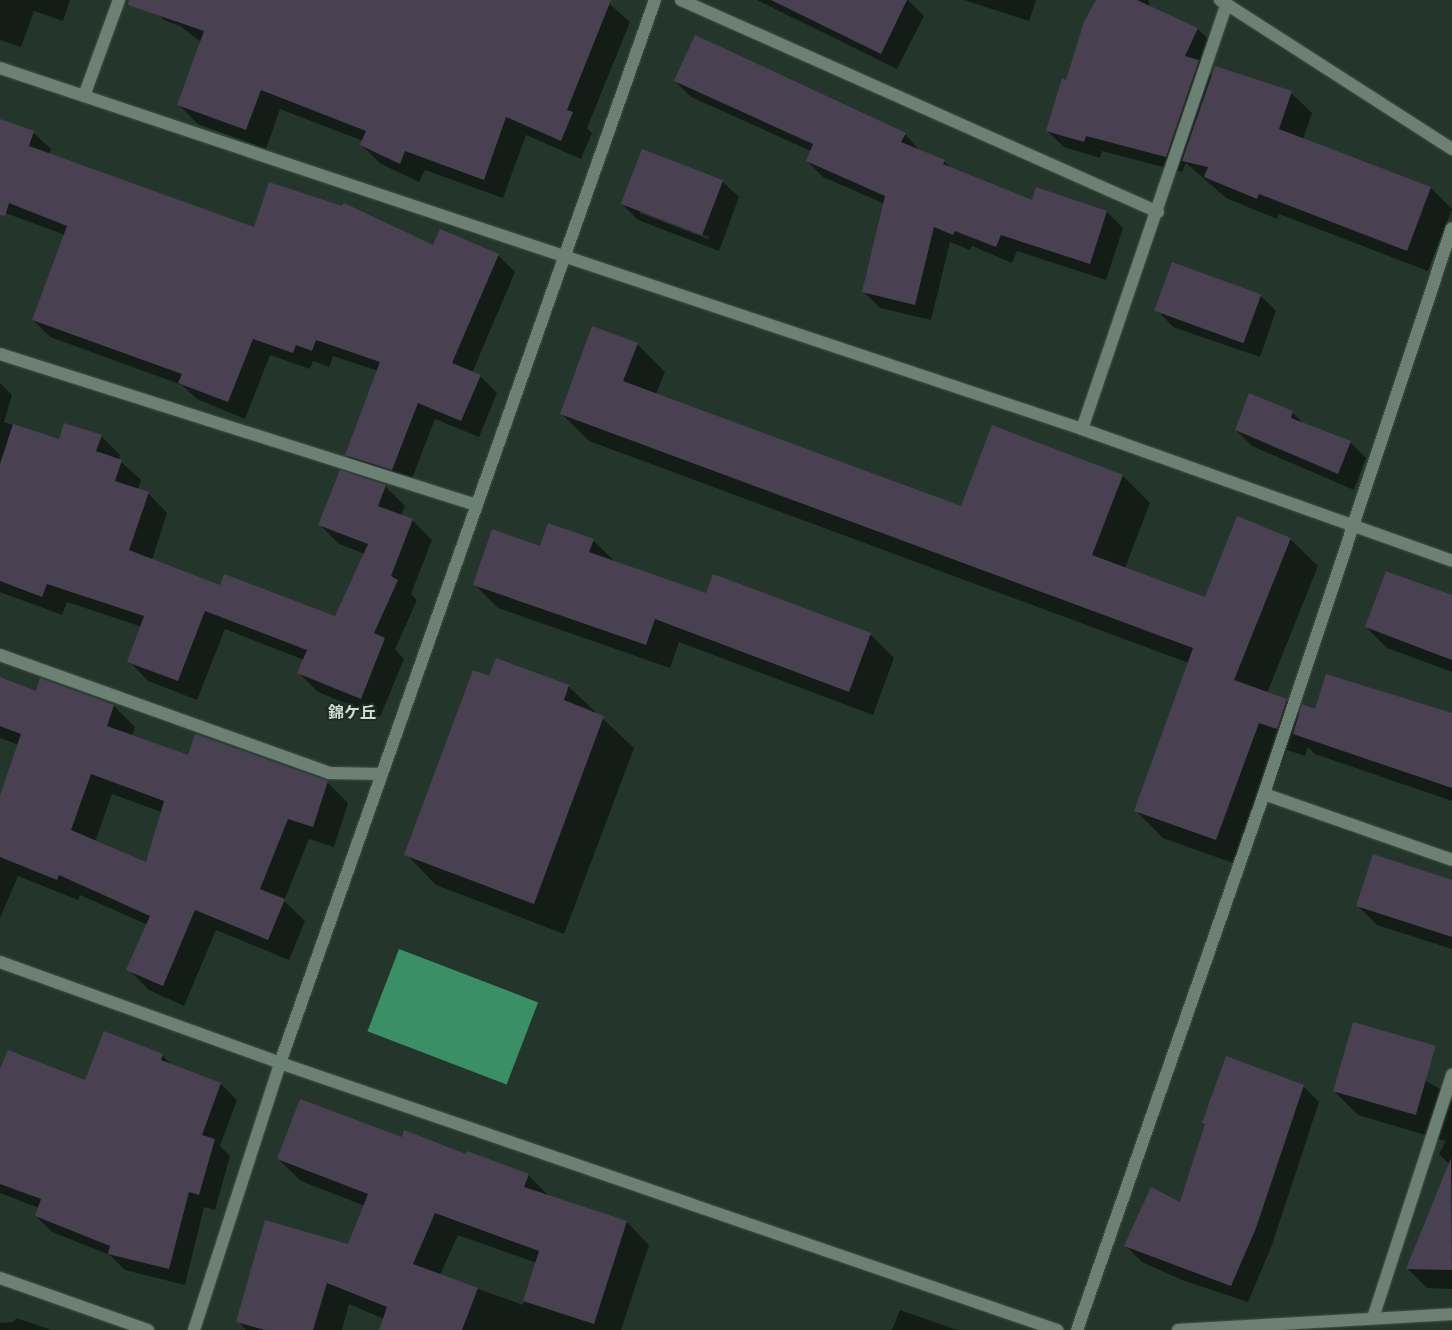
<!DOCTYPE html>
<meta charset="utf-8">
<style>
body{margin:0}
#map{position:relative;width:1452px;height:1330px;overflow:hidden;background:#24362c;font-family:"Sofia Sans Condensed","Noto Sans JP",sans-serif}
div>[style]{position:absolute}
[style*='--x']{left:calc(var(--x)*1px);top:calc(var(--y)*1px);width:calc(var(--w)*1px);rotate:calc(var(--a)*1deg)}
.water>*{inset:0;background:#3b8f67;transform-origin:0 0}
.shadow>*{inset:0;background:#0007}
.building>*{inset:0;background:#494151;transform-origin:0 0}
.roads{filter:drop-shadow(0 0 1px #43534b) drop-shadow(0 0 1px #43534b)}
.street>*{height:12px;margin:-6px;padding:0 6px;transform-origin:6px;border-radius:6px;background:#6c8074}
span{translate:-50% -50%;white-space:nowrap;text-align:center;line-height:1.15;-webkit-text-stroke:4px #1a2c23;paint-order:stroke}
.quarter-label{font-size:16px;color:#d1dcd5;font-weight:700}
</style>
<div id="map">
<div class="water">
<div style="left:399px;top:949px;width:149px;height:88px;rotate:21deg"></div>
</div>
<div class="shadow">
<div style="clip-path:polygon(0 0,70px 0,63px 21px,34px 11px,21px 47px,0 40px)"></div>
<div style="clip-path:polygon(145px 0,605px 0,630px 22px,587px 128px,592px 133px,581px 159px,526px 135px,503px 198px,425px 170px,419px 182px,381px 164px,361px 145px,363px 141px,280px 109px,266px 149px,198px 124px,179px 105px,201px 42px,180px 26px,164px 20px)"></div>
<div style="clip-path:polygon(757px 0,908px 0,924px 16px,897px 69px)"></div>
<div style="clip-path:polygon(964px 0,1036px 0,1029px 21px)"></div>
<div style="clip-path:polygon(1097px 0,1148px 0,1151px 8px,1198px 29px,1214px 45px,1204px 67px,1212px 76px,1291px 93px,1312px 113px,1303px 139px,1431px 188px,1452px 209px,1428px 271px,1279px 214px,1277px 219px,1226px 198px,1186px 163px,1182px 172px,1102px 151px,1100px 158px,1064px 147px,1047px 131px)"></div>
<div style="clip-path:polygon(675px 81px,905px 134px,920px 151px,944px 161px,952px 169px,1032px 201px,1036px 189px,1107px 212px,1123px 228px,1106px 280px,1017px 251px,1012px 263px,972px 246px,970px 250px,950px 242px,931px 320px,880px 308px,864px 292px,885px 204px,823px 177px,807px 161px,811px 151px,691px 97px)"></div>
<div style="clip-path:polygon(0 121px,33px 132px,51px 149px,49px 155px,255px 228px,498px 255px,515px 272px,472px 373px,480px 376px,497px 393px,479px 437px,435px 419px,409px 486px,364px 472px,347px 455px,378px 371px,333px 356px,329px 367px,313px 361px,310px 369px,270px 355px,245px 419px,197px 399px,182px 385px,50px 337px,33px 320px,65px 235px,0 211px)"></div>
<div style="clip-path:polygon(evenodd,722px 181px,739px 197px,719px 251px,638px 220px,622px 204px,722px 181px,640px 210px,709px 237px,708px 239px,640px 213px,640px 210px)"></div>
<div style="clip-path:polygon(1260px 295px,1276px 311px,1260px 357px,1173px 327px,1157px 310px)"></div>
<div style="clip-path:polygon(637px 344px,665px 372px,656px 394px,961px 508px,1123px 476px,1150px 503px,1125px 568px,1205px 598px,1290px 539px,1318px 566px,1267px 693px,1286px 700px,1300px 714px,1316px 711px,1452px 714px,1452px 801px,1315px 754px,1308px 747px,1305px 756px,1287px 750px,1244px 867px,1163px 838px,1135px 810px,1189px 663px,589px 441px,561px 413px)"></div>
<div style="clip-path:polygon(0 383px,12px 395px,4px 422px,60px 441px,101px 436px,120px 455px,119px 460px,141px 480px,138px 490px,148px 493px,167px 513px,152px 560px,221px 587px,336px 618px,365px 554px,339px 544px,320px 525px,385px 486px,405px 506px,401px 516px,412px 520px,432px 540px,411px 594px,417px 600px,395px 649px,404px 659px,380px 717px,318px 692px,299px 673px,304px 660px,225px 629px,197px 700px,148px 681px,129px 661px,142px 627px,67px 602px,62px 615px,0 592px)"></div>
<div style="clip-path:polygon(1292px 412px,1305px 425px,1350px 442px,1366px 458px,1354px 490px,1252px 446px,1236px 430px)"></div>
<div style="clip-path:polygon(593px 540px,617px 564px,706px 594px,870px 634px,894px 658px,873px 715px,679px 642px,670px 668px,498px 608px,474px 584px,541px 548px)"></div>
<div style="clip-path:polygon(1452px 597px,1452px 672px,1387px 648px,1366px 627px)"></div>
<div style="clip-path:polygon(497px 659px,569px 687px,634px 748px,564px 934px,436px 885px,406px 854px)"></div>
<div style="clip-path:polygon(evenodd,0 679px,37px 693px,41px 680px,114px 706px,135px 727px,132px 736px,188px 757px,327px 782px,348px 803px,334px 847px,309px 839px,284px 901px,305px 921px,289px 960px,216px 930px,184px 1006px,149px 990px,128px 969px,148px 925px,80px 895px,78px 900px,18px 876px,0 918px,0 800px,19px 745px,0 738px,0 679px,112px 794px,161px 812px,146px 864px,95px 842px,112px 794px)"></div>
<div style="clip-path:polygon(1452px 881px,1452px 949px,1377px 925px,1357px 905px)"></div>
<div style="clip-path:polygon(1349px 1041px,1439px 1088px,1452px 1101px,1452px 1289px,1427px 1288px,1407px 1268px,1450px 1165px,1439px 1154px,1446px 1141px,1358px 1115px,1334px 1091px)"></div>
<div style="clip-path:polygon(162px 1055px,173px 1066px,221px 1084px,237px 1100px,220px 1146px,230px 1156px,215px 1210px,204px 1207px,185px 1285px,125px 1270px,110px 1255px,52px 1232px,36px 1216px,39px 1208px,0 1193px,0 1073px,86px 1081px)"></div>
<div style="clip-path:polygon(1303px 1086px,1319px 1102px,1272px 1245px,1248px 1302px,1182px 1280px,1142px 1262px,1126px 1246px,1180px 1204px,1206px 1126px,1203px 1123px)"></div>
<div style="clip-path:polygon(evenodd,402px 1139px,528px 1175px,550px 1197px,627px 1222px,649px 1245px,621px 1330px,380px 1330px,384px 1319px,349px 1304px,342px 1330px,246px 1330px,238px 1321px,348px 1246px,365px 1206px,301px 1181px,278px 1159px,402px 1139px,458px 1235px,537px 1263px,523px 1305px,440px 1275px,458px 1235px)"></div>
<div style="clip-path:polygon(900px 1310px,957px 1330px,892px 1330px)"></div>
<div style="clip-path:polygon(16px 1318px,52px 1330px,0 1330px,0 1323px,14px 1322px)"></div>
</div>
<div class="building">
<div style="clip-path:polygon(129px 0,611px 0,567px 110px,573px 112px,561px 141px,506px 117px,484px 180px,405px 151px,400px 164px,360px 145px,366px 131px,261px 90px,246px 130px,177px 105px,204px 31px,128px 5px)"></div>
<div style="clip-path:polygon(771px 0,907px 0,881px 54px)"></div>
<div style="clip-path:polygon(1096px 0,1137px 0,1198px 28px,1185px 56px,1199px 60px,1166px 157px,1086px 136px,1084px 142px,1046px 131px,1062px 78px,1066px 80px,1084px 22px)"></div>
<div style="clip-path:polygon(695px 35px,906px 133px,901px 142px,945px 160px,943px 164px,1032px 200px,1036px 187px,1107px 211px,1090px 264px,1001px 235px,996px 247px,955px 231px,953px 235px,934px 227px,915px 305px,862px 292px,885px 196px,806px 161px,813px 144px,674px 81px)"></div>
<div style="clip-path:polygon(1215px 66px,1292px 91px,1279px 129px,1431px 187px,1407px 251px,1259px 194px,1257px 199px,1204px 177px,1208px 167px,1182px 161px)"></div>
<div style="clip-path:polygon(0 119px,34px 131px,29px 146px,254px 227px,269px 182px,342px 206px,344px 203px,433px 245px,440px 229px,499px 254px,452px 363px,481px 375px,461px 421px,418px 403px,392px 470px,345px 455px,380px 362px,316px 340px,312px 351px,296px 345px,293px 353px,253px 339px,228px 402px,178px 383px,182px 374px,32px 320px,67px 226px,9px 203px,5px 216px,0 215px)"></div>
<div style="left:642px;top:149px;width:87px;height:59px;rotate:21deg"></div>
<div style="left:1172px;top:262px;width:95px;height:52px;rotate:20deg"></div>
<div style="clip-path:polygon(592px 326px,638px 343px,623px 381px,961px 506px,992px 425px,1123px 475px,1092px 555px,1205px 597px,1237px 516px,1291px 538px,1234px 680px,1287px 699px,1277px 729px,1259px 723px,1216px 840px,1134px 811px,1193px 648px,560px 414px)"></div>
<div style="clip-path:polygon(1249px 393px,1293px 411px,1291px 418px,1351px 441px,1338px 474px,1235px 430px)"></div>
<div style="clip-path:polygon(64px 423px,102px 435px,96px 451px,122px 460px,115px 481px,149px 492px,129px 550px,220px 585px,224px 574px,335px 616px,368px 544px,318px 525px,340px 470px,386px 485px,378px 506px,413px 519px,391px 576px,398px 580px,374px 633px,385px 638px,361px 699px,297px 673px,307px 650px,205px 611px,178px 681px,127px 662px,144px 616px,47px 584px,42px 597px,0 581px,0 464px,13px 424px,59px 439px)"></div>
<div style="clip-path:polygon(548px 523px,594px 539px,589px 552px,706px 593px,713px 574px,871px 633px,849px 692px,655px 619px,646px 645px,473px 585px,492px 529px,540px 546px)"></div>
<div style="clip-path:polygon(1386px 571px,1452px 595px,1452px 660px,1365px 627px)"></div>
<div style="clip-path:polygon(496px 658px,569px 685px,564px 700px,604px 716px,534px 904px,404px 855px,473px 670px,489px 676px)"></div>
<div style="clip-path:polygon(1326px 674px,1452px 713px,1452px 788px,1293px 734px,1302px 704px,1315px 709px)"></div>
<div style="clip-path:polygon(evenodd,0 677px,36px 691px,40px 678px,114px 705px,107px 726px,188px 755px,195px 734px,328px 781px,313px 827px,288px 819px,260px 889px,285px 899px,268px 940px,195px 910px,163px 986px,126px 970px,150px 916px,59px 875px,57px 880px,0 857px,0 796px,21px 734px,0 726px,0 677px,91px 774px,164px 801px,146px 862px,71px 830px,91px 774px)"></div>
<div style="clip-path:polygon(1373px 854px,1452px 880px,1452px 937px,1356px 906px)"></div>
<div style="left:1353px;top:1022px;width:86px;height:72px;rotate:16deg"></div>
<div style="clip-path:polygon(104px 1031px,163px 1054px,161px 1060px,221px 1083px,202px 1135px,215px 1139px,199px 1195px,189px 1192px,169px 1269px,108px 1254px,110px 1246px,35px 1216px,41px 1199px,0 1184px,0 1069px,8px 1050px,85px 1080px)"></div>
<div style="clip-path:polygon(1226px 1056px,1304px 1085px,1256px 1228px,1231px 1286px,1124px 1246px,1151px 1187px,1180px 1202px,1205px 1124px,1202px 1123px)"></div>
<div style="clip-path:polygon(300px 1099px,402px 1137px,404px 1130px,466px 1154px,467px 1151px,529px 1174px,524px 1187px,627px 1221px,594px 1324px,523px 1301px,539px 1251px,435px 1213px,413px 1264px,478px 1288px,462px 1330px,379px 1330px,387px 1307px,327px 1283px,313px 1330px,265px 1330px,236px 1322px,265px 1220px,348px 1244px,368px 1194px,277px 1159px)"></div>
<div style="clip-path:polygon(1451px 1158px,1452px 1270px,1406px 1269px)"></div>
</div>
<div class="roads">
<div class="street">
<div style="--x:681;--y:0;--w:522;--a:23.96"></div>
<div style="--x:1220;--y:0;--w:276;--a:32.7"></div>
<div style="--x:0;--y:68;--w:1141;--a:18.45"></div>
<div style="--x:1082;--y:429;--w:393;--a:19.6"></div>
<div style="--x:84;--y:96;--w:102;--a:-70"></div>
<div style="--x:0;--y:354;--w:498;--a:17.6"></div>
<div style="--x:1082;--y:429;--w:449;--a:-71.2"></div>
<div style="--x:0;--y:655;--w:350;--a:19.7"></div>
<div style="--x:330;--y:773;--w:52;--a:1.1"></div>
<div style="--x:1264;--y:794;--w:199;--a:19.3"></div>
<div style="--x:0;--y:962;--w:298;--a:19.8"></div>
<div style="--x:280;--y:1063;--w:822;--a:18.96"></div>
<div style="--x:0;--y:1278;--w:157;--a:19.4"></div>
<div style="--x:1373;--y:1318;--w:256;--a:-72"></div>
<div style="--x:194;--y:1330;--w:281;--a:-72.1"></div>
<div style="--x:280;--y:1063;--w:1127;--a:-70.57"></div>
<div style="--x:1077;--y:1330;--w:568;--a:-70.77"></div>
<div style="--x:1264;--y:794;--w:596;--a:-71.63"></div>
<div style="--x:1178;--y:1330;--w:274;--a:-3.3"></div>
</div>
</div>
<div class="quarter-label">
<span style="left:352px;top:714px">錦ケ丘</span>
</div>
</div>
